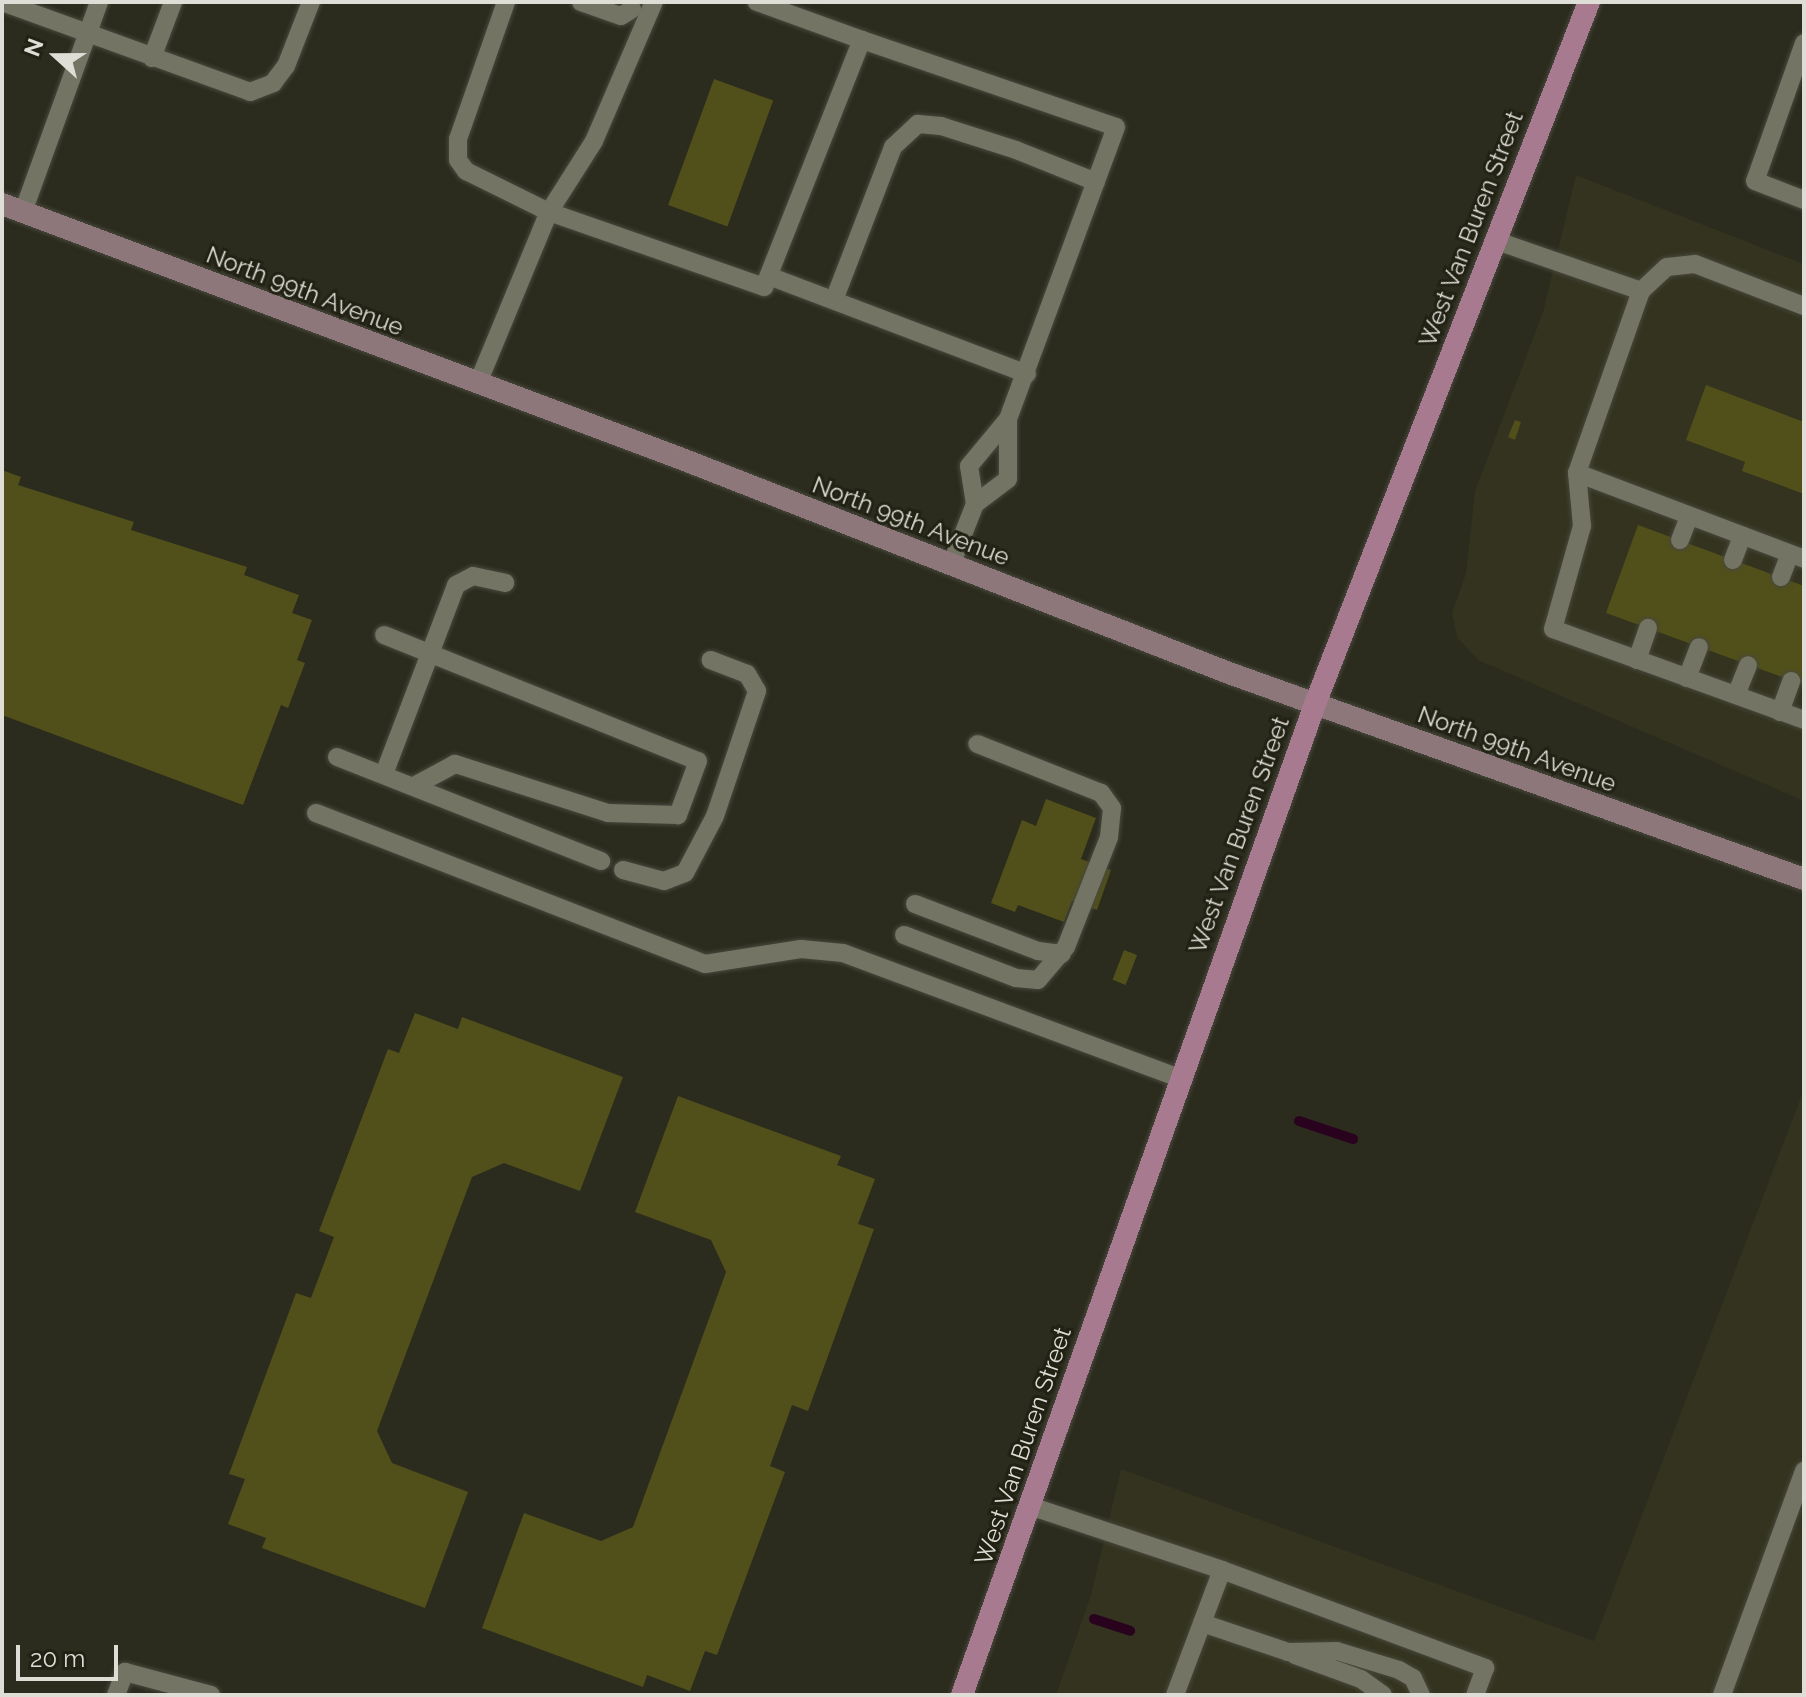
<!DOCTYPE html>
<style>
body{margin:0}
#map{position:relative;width:1806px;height:1697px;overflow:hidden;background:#2b2b1e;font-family:Raleway,sans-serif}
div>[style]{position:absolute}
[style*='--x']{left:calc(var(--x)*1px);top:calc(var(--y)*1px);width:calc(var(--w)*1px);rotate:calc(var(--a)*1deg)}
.built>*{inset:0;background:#33331f}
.stream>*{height:10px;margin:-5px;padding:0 5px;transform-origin:5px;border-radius:5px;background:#29031e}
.building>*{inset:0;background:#52501a;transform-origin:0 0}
.roads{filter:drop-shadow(0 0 2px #48483d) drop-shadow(0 0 2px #48483d)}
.service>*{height:18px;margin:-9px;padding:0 9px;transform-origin:9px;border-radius:9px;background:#747465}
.secondary>*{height:22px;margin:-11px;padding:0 11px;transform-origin:11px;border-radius:11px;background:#8e777a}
.primary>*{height:22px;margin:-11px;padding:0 11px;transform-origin:11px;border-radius:11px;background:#a77a90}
span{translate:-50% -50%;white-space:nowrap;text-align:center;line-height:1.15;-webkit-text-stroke:6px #212114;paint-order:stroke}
.street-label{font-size:24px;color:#deded6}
.frame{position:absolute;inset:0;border:4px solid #deded6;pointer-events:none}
.north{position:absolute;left:16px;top:16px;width:80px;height:80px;-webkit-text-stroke:6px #212114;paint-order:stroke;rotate:291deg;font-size:22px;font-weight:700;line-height:32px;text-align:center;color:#deded6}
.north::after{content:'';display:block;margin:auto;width:28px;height:36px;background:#deded6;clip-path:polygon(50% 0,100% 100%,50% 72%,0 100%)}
.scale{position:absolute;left:16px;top:1645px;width:102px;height:36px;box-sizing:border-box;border:4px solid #deded6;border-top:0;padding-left:10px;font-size:24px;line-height:28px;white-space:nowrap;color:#deded6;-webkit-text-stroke:6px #212114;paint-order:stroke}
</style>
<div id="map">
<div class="built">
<div style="clip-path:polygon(1576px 175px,1804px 264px,1804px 801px,1478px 660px,1457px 637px,1452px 613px,1466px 573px,1475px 491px,1543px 312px)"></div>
<div style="clip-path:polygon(1804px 1089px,1804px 1695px,1056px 1695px,1091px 1595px,1121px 1469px,1594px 1641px)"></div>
</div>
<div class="stream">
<div style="--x:1299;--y:1121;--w:57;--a:18.4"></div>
<div style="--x:1094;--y:1619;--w:38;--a:18"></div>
</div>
<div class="building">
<div style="left:714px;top:79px;width:63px;height:134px;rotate:20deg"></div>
<div style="clip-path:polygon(1706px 385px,1804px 422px,1804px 494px,1742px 471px,1745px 462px,1686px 440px)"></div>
<div style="clip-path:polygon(1515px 420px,1521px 422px,1515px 440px,1508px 437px)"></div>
<div style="clip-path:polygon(2px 470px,21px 477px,18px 485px,134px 522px,131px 530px,247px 567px,244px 575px,299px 595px,292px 613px,312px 620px,297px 660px,305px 663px,288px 708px,281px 705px,243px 805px,2px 715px)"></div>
<div style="clip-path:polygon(1638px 525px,1804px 586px,1804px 685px,1606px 613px)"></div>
<div style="clip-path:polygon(1046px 799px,1096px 818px,1081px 859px,1111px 870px,1097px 910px,1072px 901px,1064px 922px,1018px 905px,1015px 912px,991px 903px,1022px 820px,1036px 826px)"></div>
<div style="left:1124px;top:950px;width:14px;height:32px;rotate:21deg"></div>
<div style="clip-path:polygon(415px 1013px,458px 1029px,462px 1017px,623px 1077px,580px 1191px,504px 1163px,472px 1177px,377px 1431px,392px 1463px,468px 1492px,425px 1608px,262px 1548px,266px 1538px,228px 1524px,245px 1479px,229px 1474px,296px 1293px,311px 1298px,334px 1237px,319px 1231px,388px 1049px,399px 1053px)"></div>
<div style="clip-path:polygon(678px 1096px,841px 1156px,837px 1165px,875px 1179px,858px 1224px,874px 1229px,808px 1411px,792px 1405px,770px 1466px,785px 1472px,717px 1655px,705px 1651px,690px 1691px,647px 1675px,643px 1687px,482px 1628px,524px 1513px,601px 1541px,633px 1527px,726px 1272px,711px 1240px,635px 1212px)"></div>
</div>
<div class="roads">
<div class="service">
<div style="--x:2;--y:2;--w:264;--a:19.9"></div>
<div style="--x:250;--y:92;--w:25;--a:-21"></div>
<div style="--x:273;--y:83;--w:21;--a:-53"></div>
<div style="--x:286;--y:66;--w:69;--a:-68.7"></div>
<div style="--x:506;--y:2;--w:145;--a:109.3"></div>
<div style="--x:458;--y:139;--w:21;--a:90"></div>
<div style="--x:458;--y:160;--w:14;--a:54"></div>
<div style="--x:466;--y:171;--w:93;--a:26.3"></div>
<div style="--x:549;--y:212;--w:228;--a:19.2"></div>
<div style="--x:764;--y:287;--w:266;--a:-68.4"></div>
<div style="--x:862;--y:40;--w:112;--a:-160.1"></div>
<div style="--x:581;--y:2;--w:42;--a:19.3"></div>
<div style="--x:621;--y:16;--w:13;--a:-32"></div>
<div style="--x:862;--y:40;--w:268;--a:18.9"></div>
<div style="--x:1116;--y:127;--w:311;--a:110.3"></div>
<div style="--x:1008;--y:419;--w:61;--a:129.7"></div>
<div style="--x:969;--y:466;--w:38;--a:81"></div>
<div style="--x:975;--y:504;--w:66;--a:111.5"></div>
<div style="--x:1804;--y:43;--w:146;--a:109.5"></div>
<div style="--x:1755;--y:181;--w:53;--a:21.2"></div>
<div style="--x:152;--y:58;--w:60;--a:-69.4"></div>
<div style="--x:23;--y:212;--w:223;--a:-70.1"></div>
<div style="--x:1494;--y:240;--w:156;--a:19.1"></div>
<div style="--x:1641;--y:291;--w:193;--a:109.4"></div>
<div style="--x:1577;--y:473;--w:53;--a:84.6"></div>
<div style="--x:1582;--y:526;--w:107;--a:105.7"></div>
<div style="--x:1553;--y:629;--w:267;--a:19.9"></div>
<div style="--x:769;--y:276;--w:276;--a:20.8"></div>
<div style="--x:1641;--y:291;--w:35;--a:-43"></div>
<div style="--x:1667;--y:267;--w:28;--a:-6"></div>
<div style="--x:1695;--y:264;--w:117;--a:21.1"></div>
<div style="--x:834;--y:300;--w:164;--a:-68.9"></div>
<div style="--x:893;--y:147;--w:34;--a:-43"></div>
<div style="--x:918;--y:124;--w:23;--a:5"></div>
<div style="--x:941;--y:126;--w:79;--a:17.7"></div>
<div style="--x:1016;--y:150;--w:86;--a:21.8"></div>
<div style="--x:478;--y:383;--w:185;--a:-67.5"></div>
<div style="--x:549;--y:212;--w:84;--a:-57.6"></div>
<div style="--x:594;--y:141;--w:151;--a:-66.7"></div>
<div style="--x:1577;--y:473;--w:243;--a:20.7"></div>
<div style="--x:975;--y:504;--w:41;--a:-37.1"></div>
<div style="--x:1008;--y:479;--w:60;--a:-90"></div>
<div style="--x:1680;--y:540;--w:26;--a:-69"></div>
<div style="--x:1733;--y:560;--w:26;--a:-69"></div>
<div style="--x:1781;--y:577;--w:25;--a:-69"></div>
<div style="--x:384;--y:635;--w:338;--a:21.9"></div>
<div style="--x:698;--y:761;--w:58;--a:110.3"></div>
<div style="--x:678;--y:815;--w:70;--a:-178.4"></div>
<div style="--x:608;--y:813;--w:161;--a:-162.2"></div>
<div style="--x:455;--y:764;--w:47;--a:151.8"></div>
<div style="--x:1637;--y:660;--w:34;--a:-71"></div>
<div style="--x:1687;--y:678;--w:33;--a:-69"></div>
<div style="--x:1736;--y:695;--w:32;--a:-68"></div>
<div style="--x:1780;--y:712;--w:33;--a:-70"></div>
<div style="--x:337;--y:757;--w:284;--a:21.5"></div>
<div style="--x:384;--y:774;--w:202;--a:-69.1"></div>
<div style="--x:456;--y:585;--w:19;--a:-28"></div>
<div style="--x:473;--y:576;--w:33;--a:12"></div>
<div style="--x:316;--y:813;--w:417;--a:21.2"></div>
<div style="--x:705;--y:964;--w:97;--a:-8.9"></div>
<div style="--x:801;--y:949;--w:42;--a:5.4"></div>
<div style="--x:843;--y:953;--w:358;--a:20.4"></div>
<div style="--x:623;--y:870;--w:42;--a:15"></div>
<div style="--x:664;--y:881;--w:22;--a:-21"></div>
<div style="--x:685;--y:873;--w:64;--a:-62.2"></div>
<div style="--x:715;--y:816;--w:132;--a:-71.4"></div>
<div style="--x:757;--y:691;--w:20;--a:-120"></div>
<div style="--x:747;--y:674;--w:39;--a:-159"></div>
<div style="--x:915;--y:904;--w:132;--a:20.9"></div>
<div style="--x:1038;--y:951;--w:24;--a:7"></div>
<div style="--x:904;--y:935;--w:120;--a:21"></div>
<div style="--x:1016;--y:978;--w:22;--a:5"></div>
<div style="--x:1038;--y:980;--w:43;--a:-49.7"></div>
<div style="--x:1066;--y:947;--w:118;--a:-68.6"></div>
<div style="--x:1109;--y:837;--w:29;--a:-84"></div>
<div style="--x:1112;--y:808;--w:19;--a:-126"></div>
<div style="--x:1101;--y:793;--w:133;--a:-158.4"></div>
<div style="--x:1030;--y:1506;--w:202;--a:18.4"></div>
<div style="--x:1222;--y:1570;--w:134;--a:110.6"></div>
<div style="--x:1222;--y:1570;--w:281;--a:20.4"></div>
<div style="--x:1485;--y:1668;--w:29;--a:110"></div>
<div style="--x:1202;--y:1623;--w:91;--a:18.6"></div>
<div style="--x:1288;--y:1652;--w:49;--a:-1.2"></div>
<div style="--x:1337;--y:1651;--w:65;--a:17"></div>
<div style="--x:1399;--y:1670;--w:16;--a:30"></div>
<div style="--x:1413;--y:1678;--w:19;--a:65"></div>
<div style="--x:1295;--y:1655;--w:70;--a:20"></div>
<div style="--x:1361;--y:1679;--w:27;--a:36"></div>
<div style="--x:116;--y:1695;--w:25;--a:-69"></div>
<div style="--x:125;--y:1672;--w:89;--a:15"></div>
<div style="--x:1722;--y:1695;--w:239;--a:-69.9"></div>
</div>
<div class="secondary">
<div style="--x:2;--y:204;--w:726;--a:20.56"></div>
<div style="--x:682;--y:459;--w:587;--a:21.37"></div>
<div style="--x:1229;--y:673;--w:611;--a:19.71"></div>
</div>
<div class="primary">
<div style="--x:962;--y:1695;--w:1052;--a:-70.39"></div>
<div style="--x:1315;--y:704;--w:754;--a:-68.68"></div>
</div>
</div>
<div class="street-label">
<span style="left:1471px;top:229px;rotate:-69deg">West Van Buren Street</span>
<span style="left:305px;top:291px;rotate:21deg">North 99th Avenue</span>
<span style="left:911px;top:521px;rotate:21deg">North 99th Avenue</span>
<span style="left:1517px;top:749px;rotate:20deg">North 99th Avenue</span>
<span style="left:1239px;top:835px;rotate:-70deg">West Van Buren Street</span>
<span style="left:1023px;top:1446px;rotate:-71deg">West Van Buren Street</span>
</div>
<div class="frame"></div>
<div class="north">N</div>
<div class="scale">20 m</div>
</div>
